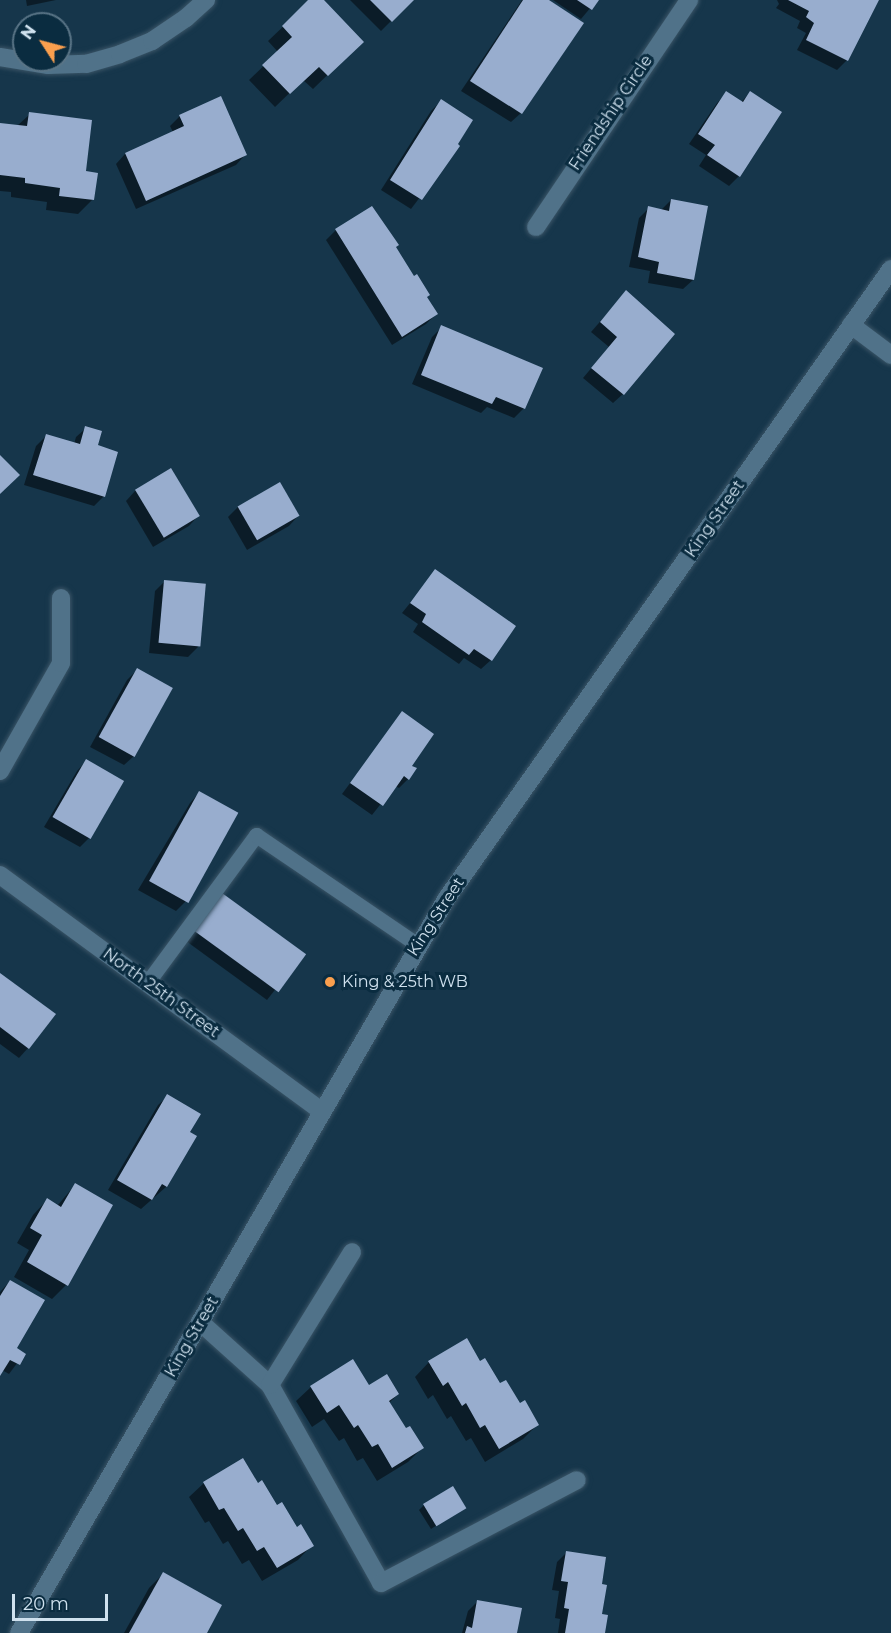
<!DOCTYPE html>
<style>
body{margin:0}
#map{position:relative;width:891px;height:1633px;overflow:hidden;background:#16364b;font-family:Montserrat,sans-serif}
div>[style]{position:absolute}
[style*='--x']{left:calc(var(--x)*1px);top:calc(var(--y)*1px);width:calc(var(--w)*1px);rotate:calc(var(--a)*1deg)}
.shadow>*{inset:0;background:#0007}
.building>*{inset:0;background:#98adce;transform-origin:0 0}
.roads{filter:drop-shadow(0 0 2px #3a5466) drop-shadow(0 0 2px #3a5466)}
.service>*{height:15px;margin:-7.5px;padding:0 7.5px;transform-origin:7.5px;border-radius:7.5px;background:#507289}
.minor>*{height:18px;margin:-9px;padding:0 9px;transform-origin:9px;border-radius:9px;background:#507289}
.tertiary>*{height:18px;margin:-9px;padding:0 9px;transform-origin:9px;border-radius:9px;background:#507289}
.dots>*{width:16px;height:16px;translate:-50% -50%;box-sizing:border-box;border:3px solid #0a2c40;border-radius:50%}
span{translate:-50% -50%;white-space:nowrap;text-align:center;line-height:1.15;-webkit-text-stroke:6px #0a2c40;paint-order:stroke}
.street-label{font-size:16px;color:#cfe1ee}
.poi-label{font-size:16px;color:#cfe1ee}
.left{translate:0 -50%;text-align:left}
.north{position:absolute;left:12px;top:12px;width:60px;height:60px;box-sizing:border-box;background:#0a2c40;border:2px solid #597486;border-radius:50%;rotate:306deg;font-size:16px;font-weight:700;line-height:24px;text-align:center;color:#cfe1ee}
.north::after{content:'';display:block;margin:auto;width:21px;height:27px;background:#fa9f4e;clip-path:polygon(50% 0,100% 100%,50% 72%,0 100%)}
.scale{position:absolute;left:12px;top:1594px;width:96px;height:27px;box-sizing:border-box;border:3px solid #cfe1ee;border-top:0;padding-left:8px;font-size:18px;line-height:21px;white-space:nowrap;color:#cfe1ee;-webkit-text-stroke:4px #0a2c40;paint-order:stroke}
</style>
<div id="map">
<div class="shadow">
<div style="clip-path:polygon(26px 0,56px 0,27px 6px)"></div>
<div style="clip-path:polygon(311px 0,322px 0,347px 56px,313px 89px,303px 80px,275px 107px,249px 80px,278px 52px,268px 41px)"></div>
<div style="clip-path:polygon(350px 0,412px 0,381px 31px)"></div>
<div style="clip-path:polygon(522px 0,546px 0,521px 113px,511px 122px,461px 91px)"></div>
<div style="clip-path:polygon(553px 0,597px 0,581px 19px)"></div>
<div style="clip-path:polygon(777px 0,877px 0,847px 60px,837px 70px,797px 50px,806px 33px,797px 28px,800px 21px,776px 8px,779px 4px)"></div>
<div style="clip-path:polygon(727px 93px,741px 102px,750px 93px,739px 176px,729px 186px,699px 166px,706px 155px,689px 144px,717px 103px)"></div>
<div style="clip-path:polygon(441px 101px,458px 147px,411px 209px,381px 190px,431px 111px)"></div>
<div style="clip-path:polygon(30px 114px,84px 172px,93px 199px,78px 214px,46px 210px,47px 202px,11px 197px,11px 192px,0 191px,0 124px,17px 126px)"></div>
<div style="clip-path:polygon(180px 116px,245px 155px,236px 165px,136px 209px,116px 164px,125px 154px,173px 132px,170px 126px)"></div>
<div style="clip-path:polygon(671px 200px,693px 280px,683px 289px,648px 283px,650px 271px,629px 267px,639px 218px,649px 208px,661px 210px)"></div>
<div style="clip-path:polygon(336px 230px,395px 247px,436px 314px,426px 324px,392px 345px,326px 240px)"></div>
<div style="clip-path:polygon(626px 292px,623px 394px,613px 403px,583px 378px,609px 347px,591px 332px)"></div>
<div style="clip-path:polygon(442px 327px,524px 408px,514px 418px,487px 407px,481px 413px,412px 384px,432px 337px)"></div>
<div style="clip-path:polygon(86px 428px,96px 446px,104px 496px,94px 506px,24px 485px,36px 446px,46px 436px,74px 444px,76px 437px)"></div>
<div style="clip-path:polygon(171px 470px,198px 516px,189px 526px,153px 547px,126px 501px,135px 491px)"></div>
<div style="clip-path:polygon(238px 507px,298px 516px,289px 526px,247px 550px,228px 517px)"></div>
<div style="clip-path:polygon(436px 571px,491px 660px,481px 669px,464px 658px,459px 664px,413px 632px,418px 624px,402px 613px)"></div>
<div style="clip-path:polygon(165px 581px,198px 647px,188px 657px,149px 653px,155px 591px)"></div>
<div style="clip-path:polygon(137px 670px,134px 756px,124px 765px,90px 747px,127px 680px)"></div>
<div style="clip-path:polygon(402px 713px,410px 766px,408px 779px,399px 788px,395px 786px,372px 815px,342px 794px)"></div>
<div style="clip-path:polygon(86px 761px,90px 837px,80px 847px,44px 827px,77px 771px)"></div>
<div style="clip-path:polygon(199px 793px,186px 901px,176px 911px,138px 890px,190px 803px)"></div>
<div style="clip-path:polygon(212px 905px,303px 954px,267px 1000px,186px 941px)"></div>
<div style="clip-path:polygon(0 975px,28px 1048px,19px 1058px,0 1044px)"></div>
<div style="clip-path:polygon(168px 1096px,188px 1133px,195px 1136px,166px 1187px,141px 1209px,108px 1190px,158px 1105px)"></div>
<div style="clip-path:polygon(75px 1185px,66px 1285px,52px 1299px,14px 1277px,29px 1250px,17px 1243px,33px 1215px,47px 1200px,57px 1206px)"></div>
<div style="clip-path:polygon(10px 1281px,15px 1348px,24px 1354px,9px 1374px,2px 1370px,0 1373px,0 1292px)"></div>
<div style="clip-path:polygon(429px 1362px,480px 1363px,537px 1425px,523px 1439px,485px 1462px,471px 1438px,466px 1441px,451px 1416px,447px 1419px,433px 1395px,428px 1399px,415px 1377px)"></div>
<div style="clip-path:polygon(311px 1387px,368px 1387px,398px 1394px,389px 1403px,405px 1430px,422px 1448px,408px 1462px,377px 1481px,363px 1458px,357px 1461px,344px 1438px,339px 1441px,324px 1419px,312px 1427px,296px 1401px)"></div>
<div style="clip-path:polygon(243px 1460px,258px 1485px,312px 1545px,298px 1560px,262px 1581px,249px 1560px,242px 1564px,228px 1541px,223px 1544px,209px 1521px,205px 1523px,189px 1497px,204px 1483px)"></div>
<div style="clip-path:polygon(424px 1505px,464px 1507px,431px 1529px,419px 1510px)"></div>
<div style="clip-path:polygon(567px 1552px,600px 1586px,603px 1633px,558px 1633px,560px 1619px,555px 1618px,559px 1591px,552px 1590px,557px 1562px)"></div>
<div style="clip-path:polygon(163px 1574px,205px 1633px,124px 1633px,149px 1588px)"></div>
<div style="clip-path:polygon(478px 1601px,516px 1633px,462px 1633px,468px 1611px)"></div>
</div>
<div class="building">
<div style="clip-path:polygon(308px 0,324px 0,364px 42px,328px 76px,319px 67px,290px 94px,262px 65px,292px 37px,282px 26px)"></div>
<div style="clip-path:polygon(370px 0,414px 0,392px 22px)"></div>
<div style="clip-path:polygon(523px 0,549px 0,584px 23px,522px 114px,470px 81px)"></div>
<div style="clip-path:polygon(577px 0,599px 0,592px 10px)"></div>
<div style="clip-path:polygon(788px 0,879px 0,848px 61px,806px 40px,814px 23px,806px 17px,809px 11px)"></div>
<div style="clip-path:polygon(726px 91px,743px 102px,750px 91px,782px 112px,740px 177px,707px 155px,715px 145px,698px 134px)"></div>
<div style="clip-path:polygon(221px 96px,247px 155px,146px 201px,125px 153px,184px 126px,179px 115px)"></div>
<div style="clip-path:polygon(441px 99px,473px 120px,458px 144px,460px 146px,422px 200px,390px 180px)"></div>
<div style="clip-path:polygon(29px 112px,92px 120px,86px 171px,98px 173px,94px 200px,59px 196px,60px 188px,25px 183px,25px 178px,0 175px,0 123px,27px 126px)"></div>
<div style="clip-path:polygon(671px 199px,708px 206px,694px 280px,657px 273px,659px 262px,638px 257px,648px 206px,669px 211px)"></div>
<div style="clip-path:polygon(372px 206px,399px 245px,396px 247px,414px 276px,417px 274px,430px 295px,427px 297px,438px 314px,402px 337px,335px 229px)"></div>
<div style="clip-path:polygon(626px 290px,675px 334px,624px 395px,591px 368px,617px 337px,600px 322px)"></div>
<div style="clip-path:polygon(441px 325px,543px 368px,525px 409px,496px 397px,492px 404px,421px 375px)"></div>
<div style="clip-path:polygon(85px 426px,102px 431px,98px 445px,118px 452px,105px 497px,33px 475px,46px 434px,80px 444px)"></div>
<div style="clip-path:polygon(0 455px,20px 475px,0 494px)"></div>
<div style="left:171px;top:468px;width:56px;height:42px;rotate:59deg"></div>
<div style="left:280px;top:482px;width:39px;height:49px;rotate:60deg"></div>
<div style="clip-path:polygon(435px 569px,516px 626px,492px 661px,474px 649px,469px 655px,422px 622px,426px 614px,410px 603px)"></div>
<div style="left:164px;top:580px;width:42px;height:63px;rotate:5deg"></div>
<div style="left:137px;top:668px;width:41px;height:79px;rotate:29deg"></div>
<div style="clip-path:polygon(402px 711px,434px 734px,412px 766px,417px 768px,409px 780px,404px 776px,383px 806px,350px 783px)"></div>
<div style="left:86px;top:759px;width:44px;height:67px;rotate:30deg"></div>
<div style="left:199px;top:791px;width:45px;height:103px;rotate:29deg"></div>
<div style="left:222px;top:893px;width:104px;height:47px;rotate:36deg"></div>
<div style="clip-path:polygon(0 973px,56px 1014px,29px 1049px,0 1027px)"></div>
<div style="clip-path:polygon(167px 1094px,201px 1114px,190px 1132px,197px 1136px,167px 1187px,162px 1184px,152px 1200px,117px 1180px)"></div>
<div style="clip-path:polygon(75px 1183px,113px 1205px,68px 1286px,27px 1262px,42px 1235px,30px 1228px,47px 1198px,61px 1207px)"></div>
<div style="clip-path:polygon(10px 1280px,45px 1300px,17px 1348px,26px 1354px,20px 1365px,10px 1360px,0 1376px,0 1296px)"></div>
<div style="clip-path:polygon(467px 1338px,480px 1361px,485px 1358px,500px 1383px,506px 1380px,520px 1403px,525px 1400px,539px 1425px,499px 1449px,485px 1425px,480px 1428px,466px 1403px,462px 1406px,448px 1382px,443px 1386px,428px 1361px)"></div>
<div style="clip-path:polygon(353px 1359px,369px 1385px,387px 1374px,399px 1394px,389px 1401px,406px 1428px,410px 1426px,424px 1448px,392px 1468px,378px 1444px,372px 1447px,358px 1425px,354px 1428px,339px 1405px,327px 1413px,310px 1386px)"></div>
<div style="clip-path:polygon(243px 1458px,258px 1483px,262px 1480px,277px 1505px,282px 1502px,297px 1527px,301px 1524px,314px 1546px,277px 1568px,264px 1547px,257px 1551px,243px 1528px,238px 1531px,224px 1508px,219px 1510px,203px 1482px)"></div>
<div style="left:453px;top:1486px;width:26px;height:35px;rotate:59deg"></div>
<div style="clip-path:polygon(566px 1551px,606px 1557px,602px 1584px,607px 1585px,602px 1614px,608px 1615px,605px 1633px,565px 1633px,569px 1609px,564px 1608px,568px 1582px,561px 1581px)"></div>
<div style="clip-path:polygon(163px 1572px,222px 1605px,207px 1633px,129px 1633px)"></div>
<div style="clip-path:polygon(477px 1600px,522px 1608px,517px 1633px,465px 1633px,467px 1626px,472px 1628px)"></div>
</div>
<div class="roads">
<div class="service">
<div style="--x:147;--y:983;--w:184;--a:-53.6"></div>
<div style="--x:256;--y:835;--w:196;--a:34.2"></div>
</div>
<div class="minor">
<div style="--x:0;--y:57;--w:49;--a:9.5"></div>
<div style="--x:48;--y:65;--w:38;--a:-2"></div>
<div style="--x:86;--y:64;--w:35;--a:-16"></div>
<div style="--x:120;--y:54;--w:35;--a:-22"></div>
<div style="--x:152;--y:41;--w:41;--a:-34.1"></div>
<div style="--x:186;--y:18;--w:27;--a:-42"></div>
<div style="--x:536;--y:227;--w:274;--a:-56"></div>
<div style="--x:851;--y:325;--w:50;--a:36.9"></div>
<div style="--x:0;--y:771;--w:124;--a:-60.5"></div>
<div style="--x:61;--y:663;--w:65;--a:-90"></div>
<div style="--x:0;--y:875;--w:398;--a:36.3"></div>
<div style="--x:200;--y:1322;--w:94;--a:42"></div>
<div style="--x:270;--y:1385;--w:227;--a:60.7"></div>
<div style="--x:381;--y:1583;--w:221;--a:-27.7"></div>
<div style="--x:270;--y:1385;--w:156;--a:-58.3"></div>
</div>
<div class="tertiary">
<div style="--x:19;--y:1633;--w:851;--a:-59.79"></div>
<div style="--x:447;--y:898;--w:770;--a:-54.78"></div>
</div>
</div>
<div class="dots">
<div style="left:330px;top:982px;background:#fa9f4e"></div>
</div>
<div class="street-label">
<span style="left:611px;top:113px;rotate:-56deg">Friendship Circle</span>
<span style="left:715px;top:519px;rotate:-55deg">King Street</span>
<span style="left:436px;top:917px;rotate:-57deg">King Street</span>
<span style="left:161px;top:993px;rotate:36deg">North 25th Street</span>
<span style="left:192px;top:1337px;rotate:-60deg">King Street</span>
</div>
<div class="poi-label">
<span class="left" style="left:342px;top:982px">King &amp; 25th WB</span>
</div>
<div class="north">N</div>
<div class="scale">20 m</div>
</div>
